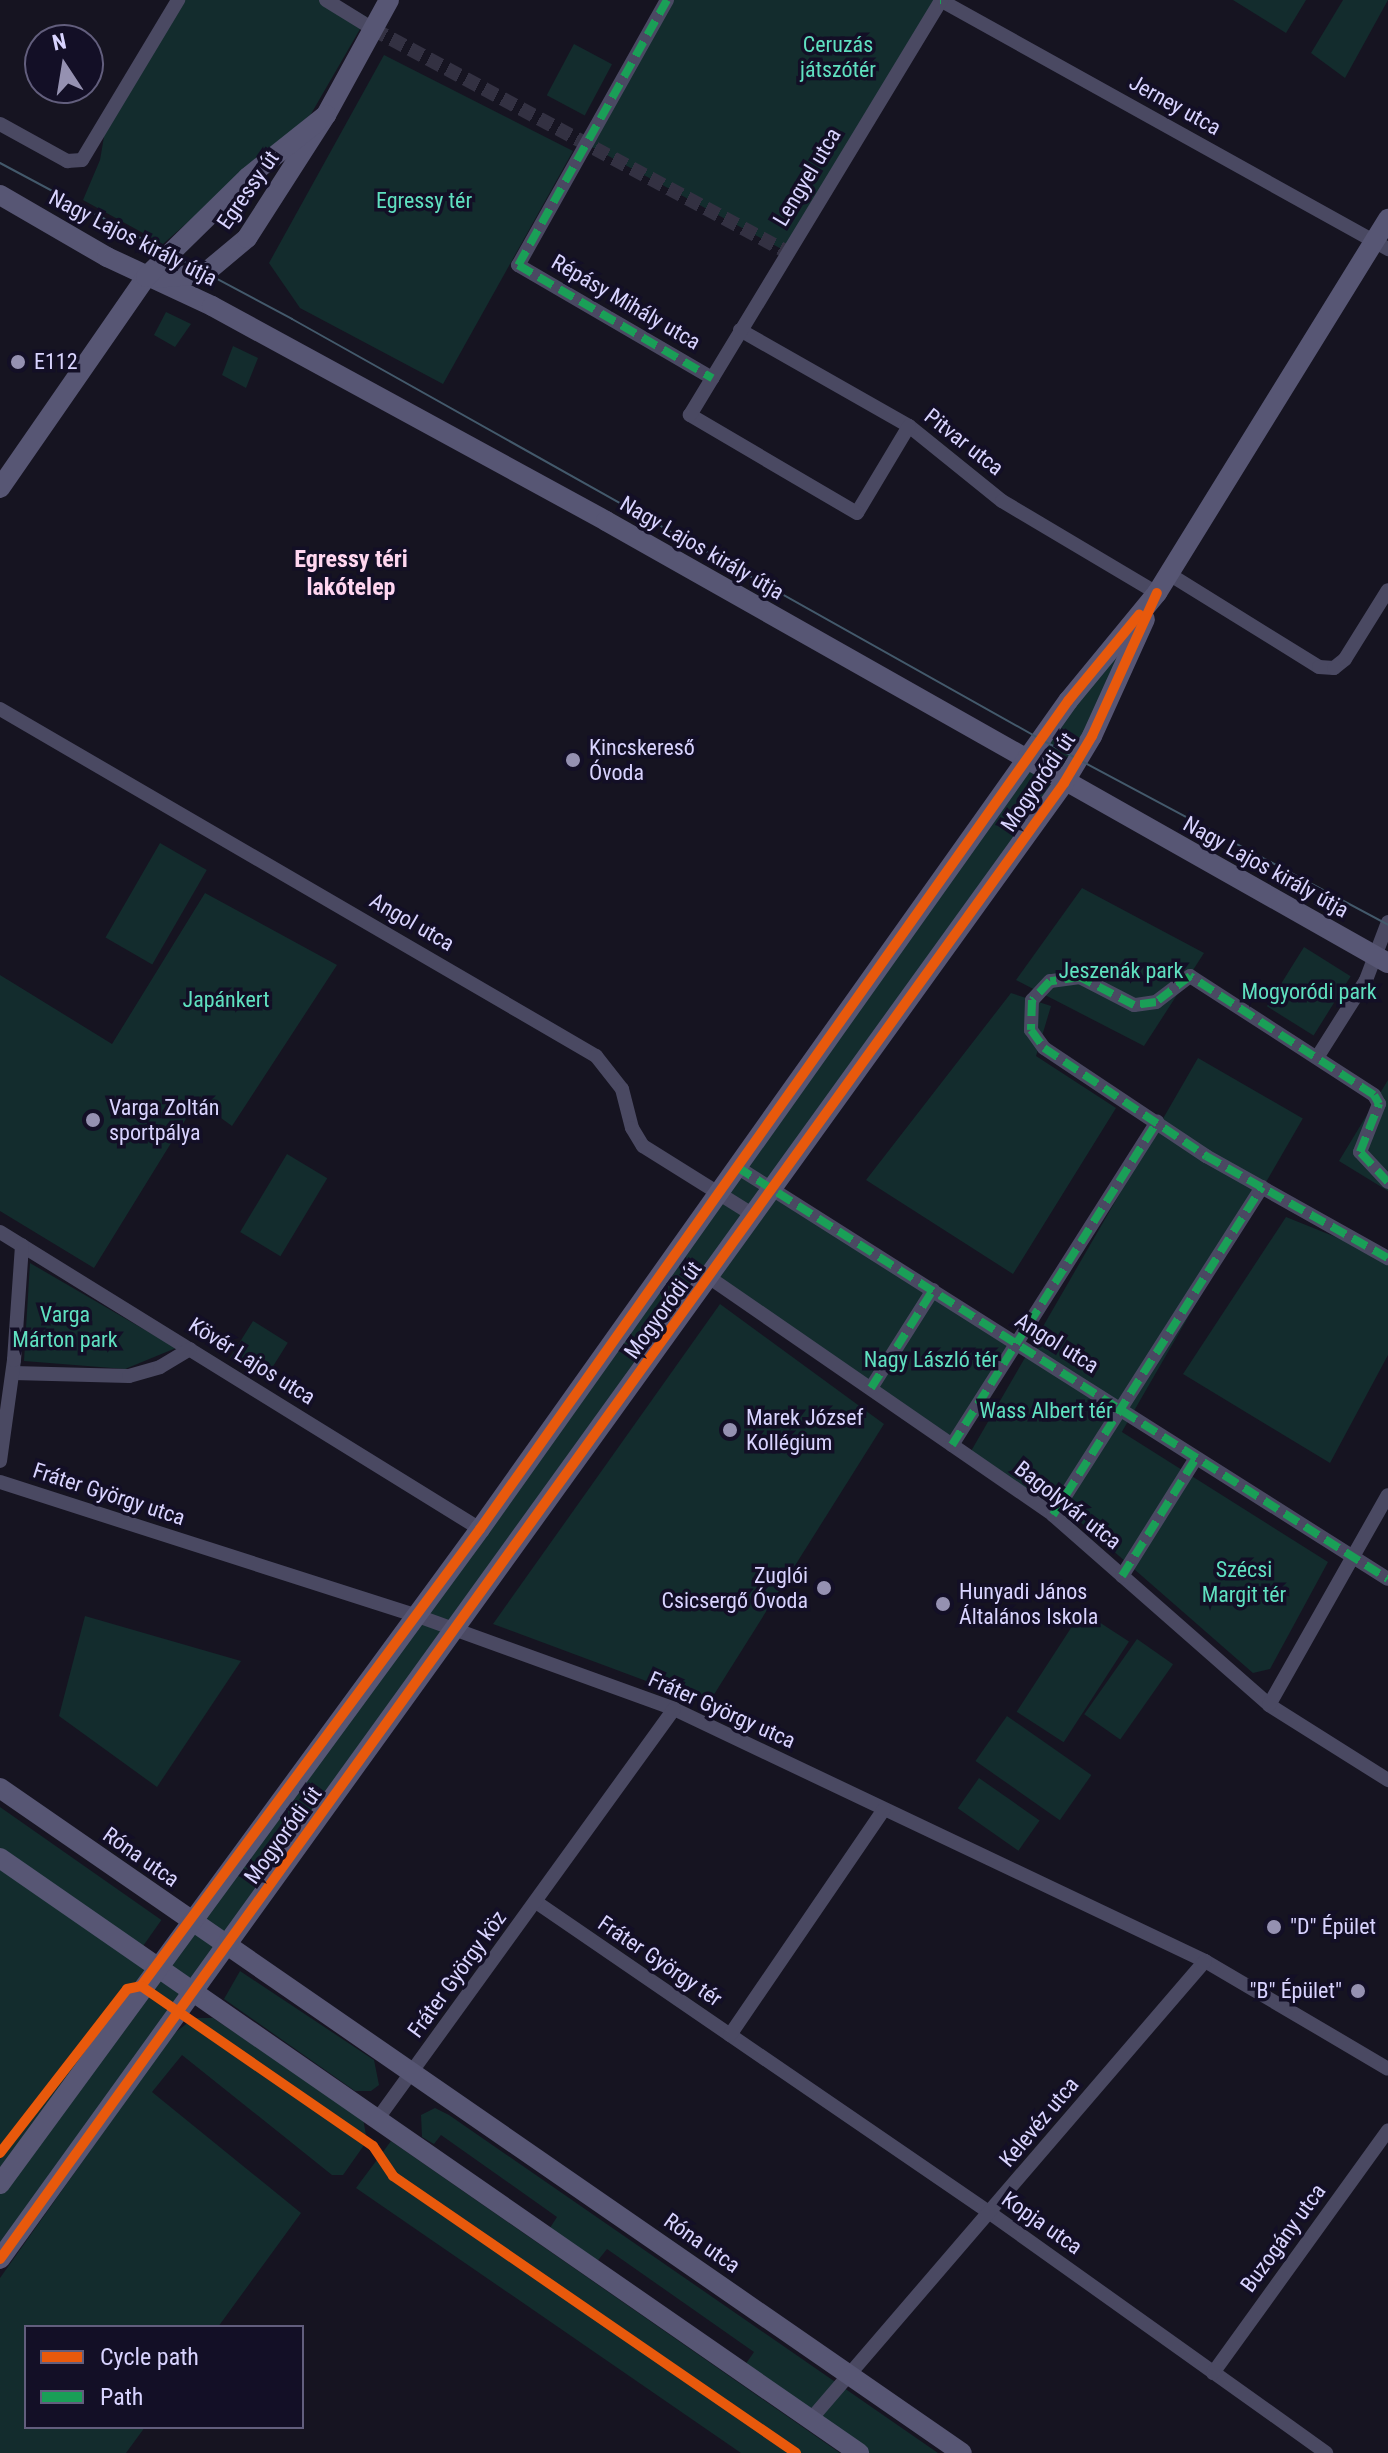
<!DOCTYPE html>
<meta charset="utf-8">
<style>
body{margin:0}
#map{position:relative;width:1388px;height:2453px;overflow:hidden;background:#161421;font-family:"Roboto Condensed",sans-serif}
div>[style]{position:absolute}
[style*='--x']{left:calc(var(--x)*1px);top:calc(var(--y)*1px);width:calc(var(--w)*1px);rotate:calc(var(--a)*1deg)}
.green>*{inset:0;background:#132c2d;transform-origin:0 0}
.street-tunnel>*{height:14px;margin-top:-7px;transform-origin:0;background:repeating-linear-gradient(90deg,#333142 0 14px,transparent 0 21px)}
.street>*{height:14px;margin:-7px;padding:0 7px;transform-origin:7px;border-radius:7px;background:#4a4962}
.secondary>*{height:20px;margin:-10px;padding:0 10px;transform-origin:10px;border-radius:10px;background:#575674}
.tram>*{height:2px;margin:-1px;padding:0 1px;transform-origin:1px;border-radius:1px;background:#43596b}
.quiet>*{height:8px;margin-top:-4px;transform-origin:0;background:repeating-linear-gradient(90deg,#1a9f57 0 16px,transparent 0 24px)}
.cycleway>*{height:10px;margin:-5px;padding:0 5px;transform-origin:5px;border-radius:5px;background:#e8590c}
.dots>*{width:22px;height:22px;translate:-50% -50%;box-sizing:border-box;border:4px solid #130f26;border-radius:50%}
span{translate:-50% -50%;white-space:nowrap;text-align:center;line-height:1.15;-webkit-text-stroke:7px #130f26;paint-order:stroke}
.park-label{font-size:22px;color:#5fe0c0}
.street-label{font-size:22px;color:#d9d4ff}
.poi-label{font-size:22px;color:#d9d4ff}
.left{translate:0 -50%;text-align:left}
.right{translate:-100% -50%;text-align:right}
.neighbourhood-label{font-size:24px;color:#ffd6f0;font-weight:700}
.legend{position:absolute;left:24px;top:2325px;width:280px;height:104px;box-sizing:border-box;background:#130f26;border:2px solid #625e7d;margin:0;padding:10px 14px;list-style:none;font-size:24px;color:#d9d4ff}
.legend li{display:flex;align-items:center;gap:16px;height:40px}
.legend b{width:40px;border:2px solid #625e7d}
.north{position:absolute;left:24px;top:24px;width:80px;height:80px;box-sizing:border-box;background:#130f26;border:2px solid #625e7d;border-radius:50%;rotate:348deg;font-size:22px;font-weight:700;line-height:32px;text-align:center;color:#d9d4ff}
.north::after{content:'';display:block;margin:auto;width:28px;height:36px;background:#9591b1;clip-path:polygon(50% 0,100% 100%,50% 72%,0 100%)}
</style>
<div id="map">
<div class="green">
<div style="clip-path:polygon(178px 0,337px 0,367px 17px,311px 114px,163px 244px,83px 200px,100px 160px,106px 125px)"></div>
<div style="clip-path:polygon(668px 0,941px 0,787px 252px,588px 145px)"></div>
<div style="clip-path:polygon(1233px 0,1306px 0,1286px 33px)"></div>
<div style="clip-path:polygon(1343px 0,1388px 0,1345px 78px,1311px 53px)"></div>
<div style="left:574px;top:44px;width:43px;height:58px;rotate:28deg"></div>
<div style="clip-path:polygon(384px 55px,573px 151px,443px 384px,300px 308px,269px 263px)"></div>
<div style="clip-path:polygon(166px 312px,191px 324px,175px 347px,154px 335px)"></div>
<div style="clip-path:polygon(233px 346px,258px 358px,246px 388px,222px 375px)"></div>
<div style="clip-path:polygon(1157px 593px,1092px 736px,0 2259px,0 1858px,158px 1963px)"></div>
<div style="left:160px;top:843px;width:54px;height:109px;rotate:30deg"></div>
<div style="clip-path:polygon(1082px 888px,1204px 953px,1144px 1046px,1016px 980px)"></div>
<div style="clip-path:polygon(205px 893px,337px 965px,232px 1126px,199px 1102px,201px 1097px,200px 1096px,94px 1268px,0 1211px,0 975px,112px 1044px)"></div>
<div style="left:1304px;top:947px;width:55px;height:70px;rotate:32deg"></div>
<div style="clip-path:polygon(1011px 993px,1051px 1006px,1036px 1056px,1116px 1108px,1013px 1274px,866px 1180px)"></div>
<div style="left:1198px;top:1058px;width:121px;height:459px;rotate:30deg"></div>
<div style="clip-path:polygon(1388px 1080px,1388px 1191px,1339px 1161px)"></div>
<div style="left:287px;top:1154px;width:47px;height:91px;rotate:31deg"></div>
<div style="clip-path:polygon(777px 1197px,1009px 1345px,949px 1440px,720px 1277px)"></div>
<div style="clip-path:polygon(1286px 1217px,1388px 1258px,1388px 1355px,1330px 1463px,1183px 1374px)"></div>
<div style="clip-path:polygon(30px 1263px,176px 1348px,125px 1369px,24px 1361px)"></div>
<div style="clip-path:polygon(720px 1304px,884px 1424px,708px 1704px,493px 1624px)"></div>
<div style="left:253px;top:1321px;width:41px;height:44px;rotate:32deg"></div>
<div style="clip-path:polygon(1114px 1427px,1328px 1562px,1270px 1669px,1253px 1673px,1063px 1507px)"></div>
<div style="left:1082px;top:1611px;width:56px;height:120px;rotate:33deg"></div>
<div style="clip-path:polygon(85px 1616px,241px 1661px,157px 1787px,59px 1716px)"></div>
<div style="left:1137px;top:1639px;width:44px;height:92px;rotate:35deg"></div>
<div style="left:1007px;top:1716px;width:103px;height:55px;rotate:35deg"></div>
<div style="left:979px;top:1778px;width:74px;height:37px;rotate:35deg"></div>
<div style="left:0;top:1807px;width:197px;height:38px;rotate:35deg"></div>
<div style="clip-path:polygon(240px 1971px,374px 2060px,379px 2085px,371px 2091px,355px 2091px,224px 1999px)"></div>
<div style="clip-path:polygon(194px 2018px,213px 2018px,363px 2118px,367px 2141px,343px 2175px,332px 2175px,182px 2055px,152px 2092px,301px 2213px,218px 2327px,26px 2327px,26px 2427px,145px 2427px,126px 2453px,0 2453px,0 2278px,172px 2035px)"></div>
<div style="clip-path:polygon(435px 2108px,449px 2115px,938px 2453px,868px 2453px,743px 2368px,754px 2352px,607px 2249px,595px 2264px,548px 2231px,557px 2217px,441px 2135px,434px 2144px,422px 2137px,421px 2115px)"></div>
<div style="clip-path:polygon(391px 2141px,840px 2453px,741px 2453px,356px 2188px)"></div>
</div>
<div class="street-tunnel">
<div style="--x:373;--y:29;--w:470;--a:28.3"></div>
</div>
<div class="street">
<div style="--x:326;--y:0;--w:55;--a:31.7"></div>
<div style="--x:667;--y:0;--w:304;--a:119.3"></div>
<div style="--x:518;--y:265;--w:225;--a:30.2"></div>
<div style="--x:940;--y:0;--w:513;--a:29.07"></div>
<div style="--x:0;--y:124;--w:77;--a:28.9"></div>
<div style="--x:67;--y:161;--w:15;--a:-4"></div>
<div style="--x:82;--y:160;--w:187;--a:-59"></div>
<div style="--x:740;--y:330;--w:194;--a:29.6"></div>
<div style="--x:909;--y:426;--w:119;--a:38.9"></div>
<div style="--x:1002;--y:501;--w:180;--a:30.7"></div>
<div style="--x:909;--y:426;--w:101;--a:120.9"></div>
<div style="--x:857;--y:513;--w:194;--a:-149.6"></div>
<div style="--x:690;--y:415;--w:485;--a:-58.8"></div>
<div style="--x:1169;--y:574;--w:176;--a:31.8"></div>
<div style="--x:1319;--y:667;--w:15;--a:4"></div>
<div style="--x:1334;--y:668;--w:14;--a:-39"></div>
<div style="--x:1345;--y:659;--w:81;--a:-58.1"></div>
<div style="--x:0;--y:709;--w:690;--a:30.21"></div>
<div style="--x:596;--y:1056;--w:42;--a:51.8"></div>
<div style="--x:622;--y:1089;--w:40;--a:75.6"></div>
<div style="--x:632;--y:1128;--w:21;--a:59"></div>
<div style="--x:643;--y:1146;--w:132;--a:32"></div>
<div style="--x:1318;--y:1056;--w:90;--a:-57.7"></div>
<div style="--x:1366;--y:980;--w:62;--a:-69.2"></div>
<div style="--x:737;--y:1167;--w:770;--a:32.33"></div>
<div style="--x:1388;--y:1182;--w:41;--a:-133"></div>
<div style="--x:1360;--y:1152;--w:52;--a:-68.4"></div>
<div style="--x:1379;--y:1104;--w:10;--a:-119"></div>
<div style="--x:1374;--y:1095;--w:219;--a:-147.1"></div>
<div style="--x:1190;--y:976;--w:43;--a:142.6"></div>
<div style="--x:1156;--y:1002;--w:22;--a:172"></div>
<div style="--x:1134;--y:1005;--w:61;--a:-152.6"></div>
<div style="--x:1080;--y:977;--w:30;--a:172"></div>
<div style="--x:1050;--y:981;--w:26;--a:133"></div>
<div style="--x:1032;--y:1000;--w:30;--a:92"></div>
<div style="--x:1031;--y:1030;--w:22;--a:54"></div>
<div style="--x:1044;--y:1048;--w:195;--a:33.7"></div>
<div style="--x:1206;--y:1156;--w:209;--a:29.3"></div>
<div style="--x:0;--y:1232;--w:564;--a:31.75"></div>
<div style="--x:710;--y:1278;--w:417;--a:34.6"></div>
<div style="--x:1053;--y:1515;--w:288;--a:41.3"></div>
<div style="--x:1269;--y:1705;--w:141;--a:32.2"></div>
<div style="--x:13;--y:1373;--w:116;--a:1.5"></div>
<div style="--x:129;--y:1376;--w:32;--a:-16"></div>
<div style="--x:160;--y:1367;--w:35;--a:-31"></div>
<div style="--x:871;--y:1388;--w:116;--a:-57.7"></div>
<div style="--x:952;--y:1445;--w:383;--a:-57.6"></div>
<div style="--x:0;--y:1461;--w:102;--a:-82.1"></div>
<div style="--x:14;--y:1360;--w:115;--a:-86"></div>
<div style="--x:0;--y:1482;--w:436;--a:17.8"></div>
<div style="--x:415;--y:1615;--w:276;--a:19.9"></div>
<div style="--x:674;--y:1709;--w:588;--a:25.39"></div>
<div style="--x:1205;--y:1961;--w:212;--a:30.5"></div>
<div style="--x:1053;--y:1515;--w:389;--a:-57.5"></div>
<div style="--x:1122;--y:1576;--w:139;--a:-57.9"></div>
<div style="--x:1269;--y:1705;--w:241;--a:-60.5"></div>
<div style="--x:536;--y:1902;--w:550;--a:34.41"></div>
<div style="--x:990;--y:2213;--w:413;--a:35.5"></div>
<div style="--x:730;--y:2035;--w:273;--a:-55.7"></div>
<div style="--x:379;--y:2117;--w:503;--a:-54.13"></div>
<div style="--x:1213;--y:2373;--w:299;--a:-54.2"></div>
<div style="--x:811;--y:2419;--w:604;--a:-49.3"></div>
</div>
<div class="secondary">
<div style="--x:0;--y:195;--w:124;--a:30.1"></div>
<div style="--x:107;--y:257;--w:116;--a:25"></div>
<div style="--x:212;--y:306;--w:449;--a:28.6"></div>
<div style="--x:606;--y:521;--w:898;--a:29.48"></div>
<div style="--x:154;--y:278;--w:50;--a:-4.6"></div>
<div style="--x:204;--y:274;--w:56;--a:-39.9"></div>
<div style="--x:247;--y:238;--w:146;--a:-57.3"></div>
<div style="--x:326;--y:115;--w:131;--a:-61.3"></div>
<div style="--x:0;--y:488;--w:257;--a:-55.3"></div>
<div style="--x:146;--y:277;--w:143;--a:-44.4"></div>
<div style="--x:248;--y:177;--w:100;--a:-38.5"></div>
<div style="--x:0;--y:1788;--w:1169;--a:34.65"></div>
<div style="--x:0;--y:1858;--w:1045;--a:34.71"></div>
<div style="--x:0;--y:2184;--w:812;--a:-53.77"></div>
<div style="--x:480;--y:1529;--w:1016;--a:-54.62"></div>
<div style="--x:1068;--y:701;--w:140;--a:-50.5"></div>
<div style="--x:1157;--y:593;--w:440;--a:-58.3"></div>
<div style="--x:0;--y:2259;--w:1820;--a:-54.21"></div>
<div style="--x:1064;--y:783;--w:55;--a:-59.2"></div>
<div style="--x:1092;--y:736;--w:128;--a:-65.6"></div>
</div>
<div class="tram">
<div style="--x:0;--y:163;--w:331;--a:28.1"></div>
<div style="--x:292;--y:319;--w:860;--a:29.31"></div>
<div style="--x:1042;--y:740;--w:392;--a:28.1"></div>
</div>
<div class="quiet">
<div style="--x:667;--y:0;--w:304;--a:119.3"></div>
<div style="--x:518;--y:265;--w:225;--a:30.2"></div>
<div style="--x:940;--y:0;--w:1;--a:0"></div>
<div style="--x:737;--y:1167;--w:770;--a:32.33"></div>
<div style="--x:1388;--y:1182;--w:41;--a:-133"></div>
<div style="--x:1360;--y:1152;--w:52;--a:-68.4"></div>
<div style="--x:1379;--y:1104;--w:10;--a:-119"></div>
<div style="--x:1374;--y:1095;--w:219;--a:-147.1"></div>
<div style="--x:1190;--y:976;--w:43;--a:142.6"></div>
<div style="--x:1156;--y:1002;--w:22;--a:172"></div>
<div style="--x:1134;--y:1005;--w:61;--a:-152.6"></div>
<div style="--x:1080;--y:977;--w:30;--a:172"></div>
<div style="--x:1050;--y:981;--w:26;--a:133"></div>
<div style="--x:1032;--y:1000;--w:30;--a:92"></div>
<div style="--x:1031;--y:1030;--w:22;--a:54"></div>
<div style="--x:1044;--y:1048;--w:195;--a:33.7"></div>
<div style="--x:1206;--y:1156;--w:209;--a:29.3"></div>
<div style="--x:871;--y:1388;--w:116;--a:-57.7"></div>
<div style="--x:952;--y:1445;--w:383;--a:-57.6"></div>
<div style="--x:1053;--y:1515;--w:389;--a:-57.5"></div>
<div style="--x:1122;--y:1576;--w:139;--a:-57.9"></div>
</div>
<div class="cycleway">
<div style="--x:141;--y:1986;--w:569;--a:-53.43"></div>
<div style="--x:480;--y:1529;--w:1016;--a:-54.62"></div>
<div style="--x:1068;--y:701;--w:112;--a:-50.5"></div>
<div style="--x:0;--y:2153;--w:207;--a:-52.2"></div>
<div style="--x:127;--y:1989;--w:14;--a:-12"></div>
<div style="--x:141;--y:1986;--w:282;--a:34.6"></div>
<div style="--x:373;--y:2146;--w:36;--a:56"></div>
<div style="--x:393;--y:2176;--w:489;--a:34.5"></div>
<div style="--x:0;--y:2259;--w:1820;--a:-54.21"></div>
<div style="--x:1064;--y:783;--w:55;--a:-59.2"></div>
<div style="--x:1092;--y:736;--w:157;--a:-65.6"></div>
</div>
<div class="dots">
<div style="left:18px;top:362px;background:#9591b1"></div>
<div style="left:573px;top:760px;background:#9591b1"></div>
<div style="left:93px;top:1120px;background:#9591b1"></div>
<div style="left:730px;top:1430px;background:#9591b1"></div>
<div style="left:824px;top:1588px;background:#9591b1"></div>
<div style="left:943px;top:1604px;background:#9591b1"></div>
<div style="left:1274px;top:1927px;background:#9591b1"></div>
<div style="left:1358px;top:1991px;background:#9591b1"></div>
</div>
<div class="park-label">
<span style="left:838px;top:57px">Ceruzás<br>játszótér</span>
<span style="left:424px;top:201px">Egressy tér</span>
<span style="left:1121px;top:971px">Jeszenák park</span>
<span style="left:1309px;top:992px">Mogyoródi park</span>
<span style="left:226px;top:1000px">Japánkert</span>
<span style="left:65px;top:1327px">Varga<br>Márton park</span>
<span style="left:931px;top:1360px">Nagy László tér</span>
<span style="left:1046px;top:1411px">Wass Albert tér</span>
<span style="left:1244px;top:1582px">Szécsi<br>Margit tér</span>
</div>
<div class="street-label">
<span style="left:1175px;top:105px;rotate:29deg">Jerney utca</span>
<span style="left:807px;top:177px;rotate:-59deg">Lengyel utca</span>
<span style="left:248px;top:190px;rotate:-55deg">Egressy út</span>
<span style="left:133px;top:238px;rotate:27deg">Nagy Lajos király útja</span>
<span style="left:626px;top:302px;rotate:30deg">Répásy Mihály utca</span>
<span style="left:964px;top:442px;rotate:38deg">Pitvar utca</span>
<span style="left:702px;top:548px;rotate:30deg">Nagy Lajos király útja</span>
<span style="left:1038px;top:782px;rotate:-56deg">Mogyoródi út</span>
<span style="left:1266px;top:867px;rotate:29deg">Nagy Lajos király útja</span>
<span style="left:412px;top:922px;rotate:30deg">Angol utca</span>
<span style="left:663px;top:1310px;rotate:-54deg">Mogyoródi út</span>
<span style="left:1057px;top:1343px;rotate:32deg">Angol utca</span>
<span style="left:252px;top:1361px;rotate:32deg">Kövér Lajos utca</span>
<span style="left:109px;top:1494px;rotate:18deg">Fráter György utca</span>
<span style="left:1068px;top:1505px;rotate:38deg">Bagolyvár utca</span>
<span style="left:722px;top:1710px;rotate:24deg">Fráter György utca</span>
<span style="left:283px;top:1835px;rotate:-54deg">Mogyoródi út</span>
<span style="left:141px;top:1857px;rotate:35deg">Róna utca</span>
<span style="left:660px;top:1961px;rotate:34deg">Fráter György tér</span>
<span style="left:457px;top:1974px;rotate:-54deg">Fráter György köz</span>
<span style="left:1039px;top:2122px;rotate:-50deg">Kelevéz utca</span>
<span style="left:1042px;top:2223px;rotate:35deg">Kopja utca</span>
<span style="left:1283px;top:2238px;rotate:-54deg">Buzogány utca</span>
<span style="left:702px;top:2243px;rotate:35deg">Róna utca</span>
</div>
<div class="poi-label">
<span class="left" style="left:34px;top:362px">E112</span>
<span class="left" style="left:589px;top:760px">Kincskereső<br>Óvoda</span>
<span class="left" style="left:109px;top:1120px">Varga Zoltán<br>sportpálya</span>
<span class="left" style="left:746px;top:1430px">Marek József<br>Kollégium</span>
<span class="right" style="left:808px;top:1588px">Zuglói<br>Csicsergő Óvoda</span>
<span class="left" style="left:959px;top:1604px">Hunyadi János<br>Általános Iskola</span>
<span class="left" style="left:1290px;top:1927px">"D" Épület</span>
<span class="right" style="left:1342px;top:1991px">"B" Épület"</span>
</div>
<div class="neighbourhood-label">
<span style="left:351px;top:574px">Egressy téri<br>lakótelep</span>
</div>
<ul class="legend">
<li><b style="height:10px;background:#e8590c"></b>Cycle path</li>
<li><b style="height:10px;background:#1a9f57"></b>Path</li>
</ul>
<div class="north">N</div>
</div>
